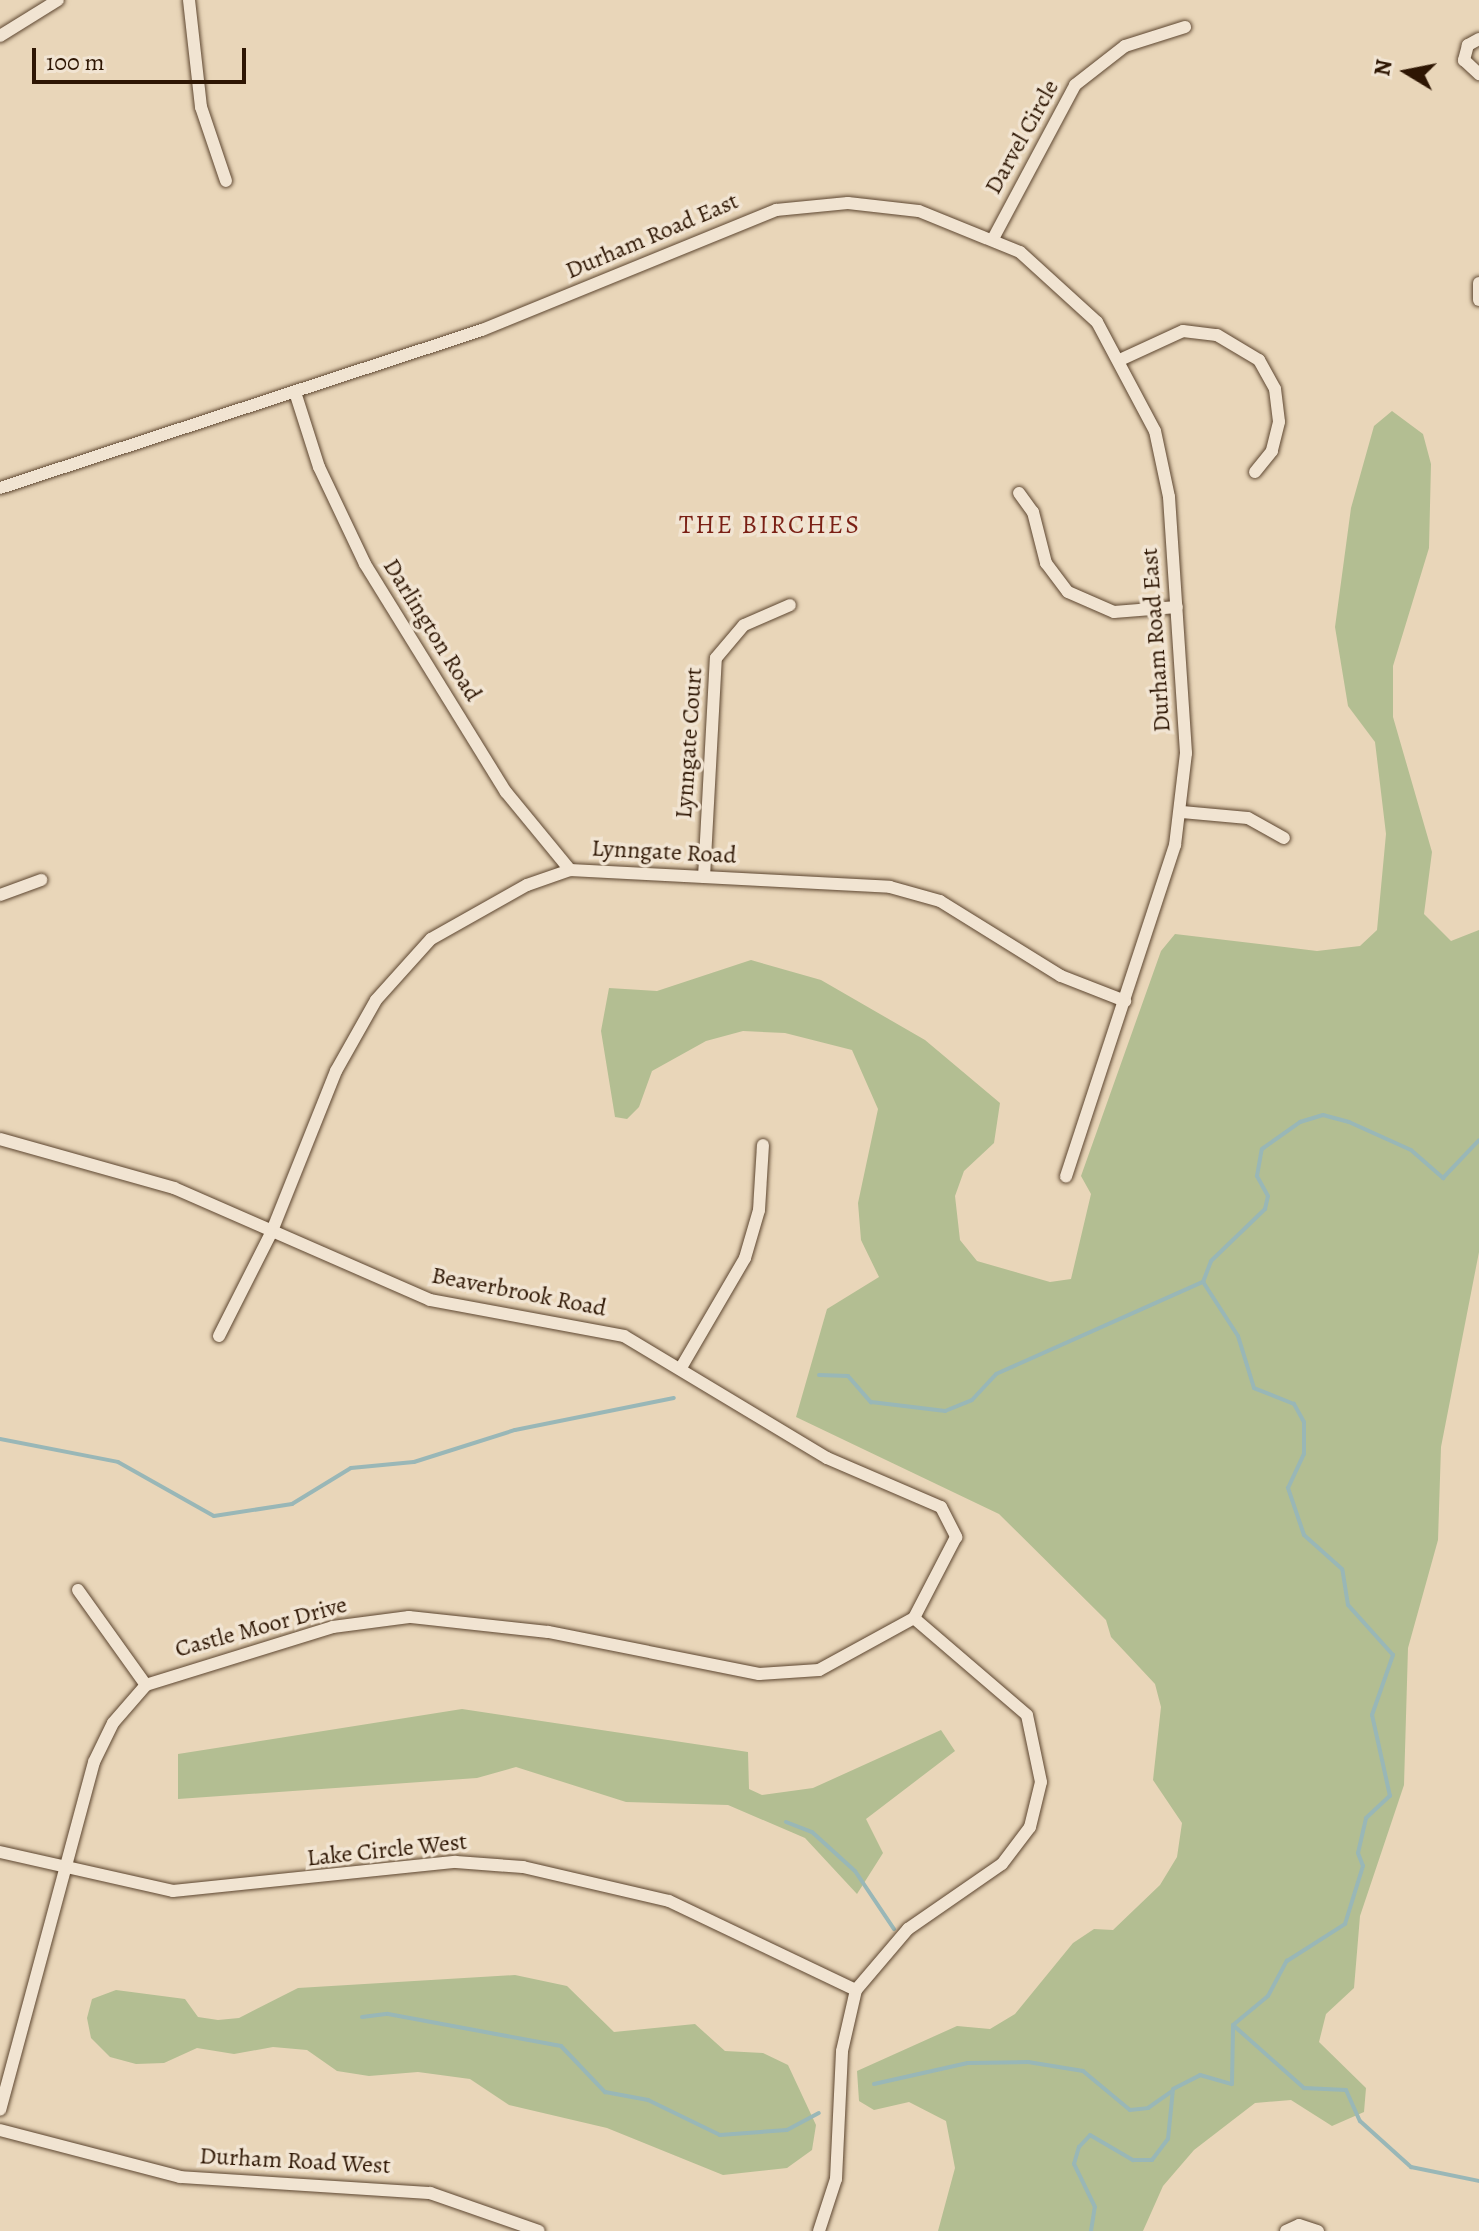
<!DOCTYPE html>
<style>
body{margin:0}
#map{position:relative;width:1479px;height:2231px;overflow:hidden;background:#e9d6b9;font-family:Alegreya,serif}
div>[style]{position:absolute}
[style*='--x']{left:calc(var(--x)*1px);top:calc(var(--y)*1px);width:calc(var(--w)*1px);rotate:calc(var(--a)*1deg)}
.green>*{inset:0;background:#b3be92}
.stream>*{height:4px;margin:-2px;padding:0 2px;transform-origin:2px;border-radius:2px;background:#99b7b7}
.roads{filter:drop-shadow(0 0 2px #5d4630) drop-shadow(0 0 2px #5d4630)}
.street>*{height:12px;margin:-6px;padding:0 6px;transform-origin:6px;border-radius:6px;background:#f1e4d2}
span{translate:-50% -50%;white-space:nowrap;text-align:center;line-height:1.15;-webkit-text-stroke:7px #f1e4d2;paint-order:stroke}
.street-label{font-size:24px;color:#2e1603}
.neighbourhood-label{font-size:26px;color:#7a1f14;letter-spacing:2px}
.north{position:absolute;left:1367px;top:32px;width:80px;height:80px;-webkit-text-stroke:6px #f1e4d2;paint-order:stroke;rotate:280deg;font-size:22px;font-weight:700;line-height:32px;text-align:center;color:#2e1603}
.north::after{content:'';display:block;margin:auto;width:28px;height:36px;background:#2e1603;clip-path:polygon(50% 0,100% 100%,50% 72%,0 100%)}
.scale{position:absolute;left:32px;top:48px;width:214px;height:36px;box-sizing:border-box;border:4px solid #2e1603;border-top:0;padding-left:10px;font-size:24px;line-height:28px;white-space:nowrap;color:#2e1603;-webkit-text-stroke:6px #f1e4d2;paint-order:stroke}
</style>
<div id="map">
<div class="green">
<div style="clip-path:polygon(1392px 411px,1423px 434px,1431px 464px,1429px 548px,1393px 666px,1393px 717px,1432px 852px,1424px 914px,1451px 941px,1479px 930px,1479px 1252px,1441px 1447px,1438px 1540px,1408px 1648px,1404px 1785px,1360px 1916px,1354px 1988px,1326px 2014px,1319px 2042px,1366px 2088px,1364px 2112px,1332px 2126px,1291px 2100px,1255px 2103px,1194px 2150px,1163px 2186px,1143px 2231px,938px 2231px,955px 2168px,946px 2121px,909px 2102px,874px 2110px,859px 2101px,857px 2071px,957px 2026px,990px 2029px,1015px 2014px,1073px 1943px,1094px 1929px,1113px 1930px,1160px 1885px,1177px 1857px,1182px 1823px,1153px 1780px,1161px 1707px,1155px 1684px,1111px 1637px,1106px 1620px,999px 1514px,796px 1417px,827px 1309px,879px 1277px,861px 1240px,858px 1203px,878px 1109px,852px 1050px,785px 1033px,743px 1031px,706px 1041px,652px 1071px,639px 1107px,627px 1119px,615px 1117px,601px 1031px,609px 988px,657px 991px,751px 960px,821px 980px,925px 1040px,1000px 1103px,994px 1143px,964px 1171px,955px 1196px,960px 1240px,977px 1261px,1050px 1282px,1071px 1279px,1091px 1194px,1081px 1176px,1161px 951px,1175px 934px,1317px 951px,1360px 946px,1377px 930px,1386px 834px,1375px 742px,1348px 706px,1335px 627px,1351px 508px,1374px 426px)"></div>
<div style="clip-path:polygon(462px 1709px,748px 1752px,749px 1789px,762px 1795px,813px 1788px,941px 1730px,955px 1751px,866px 1819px,883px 1853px,857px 1894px,805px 1838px,728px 1805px,626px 1802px,516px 1767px,477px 1778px,178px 1799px,178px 1754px)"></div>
<div style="clip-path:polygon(515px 1975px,567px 1986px,614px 2032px,695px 2024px,725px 2051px,763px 2053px,788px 2065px,816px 2125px,812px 2150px,787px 2168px,723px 2175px,607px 2128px,509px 2105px,470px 2079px,418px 2072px,369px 2076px,337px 2071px,307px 2050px,273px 2047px,234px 2054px,197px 2048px,164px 2063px,136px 2064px,110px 2057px,91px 2038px,87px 2018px,92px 1999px,116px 1990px,185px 1999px,198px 2017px,218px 2020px,239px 2018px,298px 1988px)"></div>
</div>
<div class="stream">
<div style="--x:819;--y:1375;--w:29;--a:2"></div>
<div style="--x:848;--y:1376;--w:35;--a:49"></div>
<div style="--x:871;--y:1402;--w:75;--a:6.9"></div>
<div style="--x:945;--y:1411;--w:29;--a:-22"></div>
<div style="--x:972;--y:1400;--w:35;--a:-47"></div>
<div style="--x:996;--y:1374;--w:227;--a:-24"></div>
<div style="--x:0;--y:1439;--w:120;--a:11"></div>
<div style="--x:118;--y:1462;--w:110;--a:29.4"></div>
<div style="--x:214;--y:1516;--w:79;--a:-8.7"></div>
<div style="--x:292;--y:1504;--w:69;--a:-31.4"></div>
<div style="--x:351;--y:1468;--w:63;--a:-5.4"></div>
<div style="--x:414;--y:1462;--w:106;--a:-17.6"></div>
<div style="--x:515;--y:1430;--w:162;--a:-11.4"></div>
<div style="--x:786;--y:1822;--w:28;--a:21"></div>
<div style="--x:812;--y:1832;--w:58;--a:42.2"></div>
<div style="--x:855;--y:1871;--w:70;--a:56.1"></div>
<div style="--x:362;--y:2017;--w:26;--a:-7"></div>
<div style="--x:388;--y:2014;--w:176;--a:10.5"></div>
<div style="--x:561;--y:2046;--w:64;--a:46.3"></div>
<div style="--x:605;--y:2092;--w:44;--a:10.5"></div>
<div style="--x:648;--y:2100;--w:80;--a:25.9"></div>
<div style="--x:720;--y:2135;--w:67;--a:-4.3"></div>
<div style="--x:787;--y:2130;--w:36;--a:-28"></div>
<div style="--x:1233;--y:2025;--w:95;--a:41.6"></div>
<div style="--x:1304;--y:2088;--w:42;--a:2.7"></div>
<div style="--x:1346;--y:2090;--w:34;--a:66"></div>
<div style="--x:1360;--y:2121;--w:69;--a:42"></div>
<div style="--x:1411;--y:2167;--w:69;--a:11.6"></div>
<div style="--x:874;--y:2084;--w:96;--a:-12.6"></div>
<div style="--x:968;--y:2063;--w:60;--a:-1"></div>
<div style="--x:1028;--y:2062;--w:56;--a:9.3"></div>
<div style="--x:1083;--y:2071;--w:61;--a:39.7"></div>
<div style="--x:1130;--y:2110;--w:18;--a:-6"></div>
<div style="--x:1148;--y:2108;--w:28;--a:-35"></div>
<div style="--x:1091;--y:2231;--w:24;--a:-81"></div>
<div style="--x:1095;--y:2207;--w:48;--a:-116"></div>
<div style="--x:1074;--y:2164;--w:18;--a:-74"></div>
<div style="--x:1079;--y:2147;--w:16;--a:-47"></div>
<div style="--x:1090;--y:2135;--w:50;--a:30.2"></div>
<div style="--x:1133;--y:2160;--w:19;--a:0"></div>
<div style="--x:1152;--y:2160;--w:26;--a:-53"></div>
<div style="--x:1168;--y:2139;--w:50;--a:-84.3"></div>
<div style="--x:1173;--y:2089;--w:30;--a:-27"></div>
<div style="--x:1200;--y:2075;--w:33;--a:16"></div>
<div style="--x:1232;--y:2084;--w:59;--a:-89"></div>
<div style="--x:1233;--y:2025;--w:45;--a:-39.6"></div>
<div style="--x:1268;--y:1996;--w:40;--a:-62"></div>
<div style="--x:1287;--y:1961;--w:69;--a:-32.5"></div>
<div style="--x:1345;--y:1924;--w:61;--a:-72.8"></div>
<div style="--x:1363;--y:1866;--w:14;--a:-111"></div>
<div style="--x:1358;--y:1853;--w:36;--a:-77"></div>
<div style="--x:1366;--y:1818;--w:33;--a:-43"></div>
<div style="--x:1390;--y:1796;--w:83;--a:-102.5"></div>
<div style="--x:1372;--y:1715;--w:64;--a:-70.7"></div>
<div style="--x:1393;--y:1655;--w:67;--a:-132"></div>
<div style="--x:1348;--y:1605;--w:36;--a:-99"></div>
<div style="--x:1342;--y:1569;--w:51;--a:-138.2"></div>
<div style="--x:1304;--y:1535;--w:50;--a:-108.8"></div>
<div style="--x:1288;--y:1488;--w:38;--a:-65"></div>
<div style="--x:1304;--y:1454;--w:32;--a:-90"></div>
<div style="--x:1304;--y:1422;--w:21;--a:-119"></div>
<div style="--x:1294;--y:1404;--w:43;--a:-158.2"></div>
<div style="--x:1254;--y:1388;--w:54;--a:-107.1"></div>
<div style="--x:1238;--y:1336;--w:64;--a:-122.9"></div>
<div style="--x:1203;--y:1282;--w:22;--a:-69"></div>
<div style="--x:1211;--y:1261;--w:75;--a:-43.9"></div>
<div style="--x:1265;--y:1209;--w:13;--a:-77"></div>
<div style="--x:1268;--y:1196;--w:23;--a:-119"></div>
<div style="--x:1257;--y:1176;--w:27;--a:-80"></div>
<div style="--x:1262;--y:1149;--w:47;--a:-35.4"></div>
<div style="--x:1300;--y:1122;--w:24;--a:-17"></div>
<div style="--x:1323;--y:1115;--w:27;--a:15"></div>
<div style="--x:1349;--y:1122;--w:68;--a:24.3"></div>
<div style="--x:1411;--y:1150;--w:43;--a:41.2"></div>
<div style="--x:1443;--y:1178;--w:52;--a:-46.5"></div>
</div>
<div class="roads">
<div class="street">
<div style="--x:189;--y:0;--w:108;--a:83.6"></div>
<div style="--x:201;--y:107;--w:78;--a:71.3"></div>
<div style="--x:0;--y:36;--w:68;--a:-31.8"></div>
<div style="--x:1479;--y:39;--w:13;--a:151"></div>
<div style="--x:1468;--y:45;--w:16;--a:105"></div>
<div style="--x:1464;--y:60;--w:21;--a:43"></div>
<div style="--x:994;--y:237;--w:172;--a:-61.9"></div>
<div style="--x:1075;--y:85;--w:63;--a:-38"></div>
<div style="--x:1125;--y:46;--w:63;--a:-17.6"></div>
<div style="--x:1479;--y:283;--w:17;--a:90"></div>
<div style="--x:1122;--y:359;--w:67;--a:-24.7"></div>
<div style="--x:1183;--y:331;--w:34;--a:7"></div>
<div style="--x:1217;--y:335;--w:49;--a:30.8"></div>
<div style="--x:1259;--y:360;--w:33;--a:61"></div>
<div style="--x:1275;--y:389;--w:33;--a:83"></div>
<div style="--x:1279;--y:422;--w:30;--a:104"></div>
<div style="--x:1272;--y:451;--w:27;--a:129"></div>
<div style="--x:295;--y:392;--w:79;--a:72.3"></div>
<div style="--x:319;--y:467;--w:107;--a:64.6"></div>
<div style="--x:365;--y:564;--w:268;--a:58.3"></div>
<div style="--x:506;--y:792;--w:101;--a:50.6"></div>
<div style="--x:0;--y:488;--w:507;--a:-18.15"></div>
<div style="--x:482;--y:330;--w:318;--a:-22.2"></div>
<div style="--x:776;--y:210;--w:72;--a:-5.6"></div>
<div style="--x:848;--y:203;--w:71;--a:6.4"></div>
<div style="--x:919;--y:211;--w:109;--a:22.1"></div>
<div style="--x:1020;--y:252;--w:104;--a:42.3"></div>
<div style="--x:1097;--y:322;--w:123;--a:62"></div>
<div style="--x:1155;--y:431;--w:67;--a:78"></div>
<div style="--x:1169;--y:497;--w:257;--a:86.2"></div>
<div style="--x:1186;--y:753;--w:93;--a:96.8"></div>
<div style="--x:1175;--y:845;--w:349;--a:108.2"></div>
<div style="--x:1019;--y:493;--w:24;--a:54"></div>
<div style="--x:1033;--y:512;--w:53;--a:75.7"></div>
<div style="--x:1046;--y:563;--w:36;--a:53"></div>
<div style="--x:1068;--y:592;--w:50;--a:23.5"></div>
<div style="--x:1114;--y:612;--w:63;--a:-4.5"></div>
<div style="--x:1182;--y:812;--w:66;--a:5.2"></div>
<div style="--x:1248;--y:818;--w:41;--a:29.1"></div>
<div style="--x:704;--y:877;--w:219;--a:-86.9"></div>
<div style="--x:716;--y:658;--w:43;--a:-49.7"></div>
<div style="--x:744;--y:625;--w:50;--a:-23.5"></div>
<div style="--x:0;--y:895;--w:44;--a:-20.1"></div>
<div style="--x:0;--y:1139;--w:181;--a:15.7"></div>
<div style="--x:174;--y:1188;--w:279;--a:23.6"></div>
<div style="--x:430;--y:1300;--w:197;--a:10.5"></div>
<div style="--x:624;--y:1336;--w:237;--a:31"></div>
<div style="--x:827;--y:1458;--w:124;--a:23.3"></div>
<div style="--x:941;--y:1507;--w:34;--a:63"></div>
<div style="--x:956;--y:1537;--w:91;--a:117.4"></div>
<div style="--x:914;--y:1618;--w:108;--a:151.3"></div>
<div style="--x:819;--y:1670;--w:60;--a:176.2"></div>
<div style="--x:759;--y:1674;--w:215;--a:-168.7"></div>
<div style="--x:548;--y:1632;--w:140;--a:-173.8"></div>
<div style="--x:409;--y:1617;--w:77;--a:172.5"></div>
<div style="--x:333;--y:1627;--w:196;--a:162.8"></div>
<div style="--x:146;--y:1685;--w:50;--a:131"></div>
<div style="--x:113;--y:1723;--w:43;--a:116"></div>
<div style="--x:94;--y:1762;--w:360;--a:105.1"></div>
<div style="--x:219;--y:1336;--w:118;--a:-63.2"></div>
<div style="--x:272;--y:1231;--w:172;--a:-68.2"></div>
<div style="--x:336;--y:1071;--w:81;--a:-60.6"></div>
<div style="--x:376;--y:1000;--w:82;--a:-48"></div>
<div style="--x:431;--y:939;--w:110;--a:-29.4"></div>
<div style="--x:527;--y:885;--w:46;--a:-19.2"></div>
<div style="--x:570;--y:870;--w:320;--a:3"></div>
<div style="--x:890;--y:887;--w:52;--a:15.6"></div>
<div style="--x:940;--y:901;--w:142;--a:31.8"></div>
<div style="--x:1061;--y:976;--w:69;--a:21.3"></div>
<div style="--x:682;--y:1366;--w:125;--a:-59.7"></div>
<div style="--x:745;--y:1258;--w:50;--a:-73.7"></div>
<div style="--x:759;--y:1210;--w:65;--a:-86.5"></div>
<div style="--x:78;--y:1590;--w:117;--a:54.4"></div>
<div style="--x:0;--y:1852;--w:177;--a:12.7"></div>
<div style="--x:173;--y:1891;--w:284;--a:-5.9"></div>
<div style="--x:456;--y:1862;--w:67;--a:4.3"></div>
<div style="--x:523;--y:1867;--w:150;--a:13.1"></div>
<div style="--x:669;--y:1901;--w:207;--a:25.5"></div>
<div style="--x:0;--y:2130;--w:186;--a:14.6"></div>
<div style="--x:180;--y:2177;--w:251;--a:3.7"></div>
<div style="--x:430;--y:2193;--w:115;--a:19.2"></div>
<div style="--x:819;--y:2231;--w:55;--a:-71.9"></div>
<div style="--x:836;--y:2179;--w:128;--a:-87.3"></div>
<div style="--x:842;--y:2051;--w:63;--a:-77.1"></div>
<div style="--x:856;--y:1990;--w:80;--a:-49.6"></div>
<div style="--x:908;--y:1929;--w:114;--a:-34.7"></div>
<div style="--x:1002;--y:1864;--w:46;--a:-52.9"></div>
<div style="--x:1030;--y:1827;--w:46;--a:-76.3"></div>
<div style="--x:1041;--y:1782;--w:68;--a:-101.8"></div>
<div style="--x:1027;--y:1715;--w:149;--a:-139.4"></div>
<div style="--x:1286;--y:2231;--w:14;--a:-25"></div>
<div style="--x:1299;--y:2225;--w:20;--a:18"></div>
</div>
</div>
<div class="street-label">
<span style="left:1022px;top:137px;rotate:-61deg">Darvel Circle</span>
<span style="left:652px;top:236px;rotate:-23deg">Durham Road East</span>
<span style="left:432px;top:630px;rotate:58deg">Darlington Road</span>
<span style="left:1156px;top:640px;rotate:-94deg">Durham Road East</span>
<span style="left:689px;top:743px;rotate:-86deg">Lynngate Court</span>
<span style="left:664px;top:852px;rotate:3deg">Lynngate Road</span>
<span style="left:519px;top:1292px;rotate:11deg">Beaverbrook Road</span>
<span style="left:261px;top:1627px;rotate:-15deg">Castle Moor Drive</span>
<span style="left:387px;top:1850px;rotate:-6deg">Lake Circle West</span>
<span style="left:295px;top:2161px;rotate:3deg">Durham Road West</span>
</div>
<div class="neighbourhood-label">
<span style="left:770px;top:525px">THE BIRCHES</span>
</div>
<div class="north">N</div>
<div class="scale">100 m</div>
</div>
